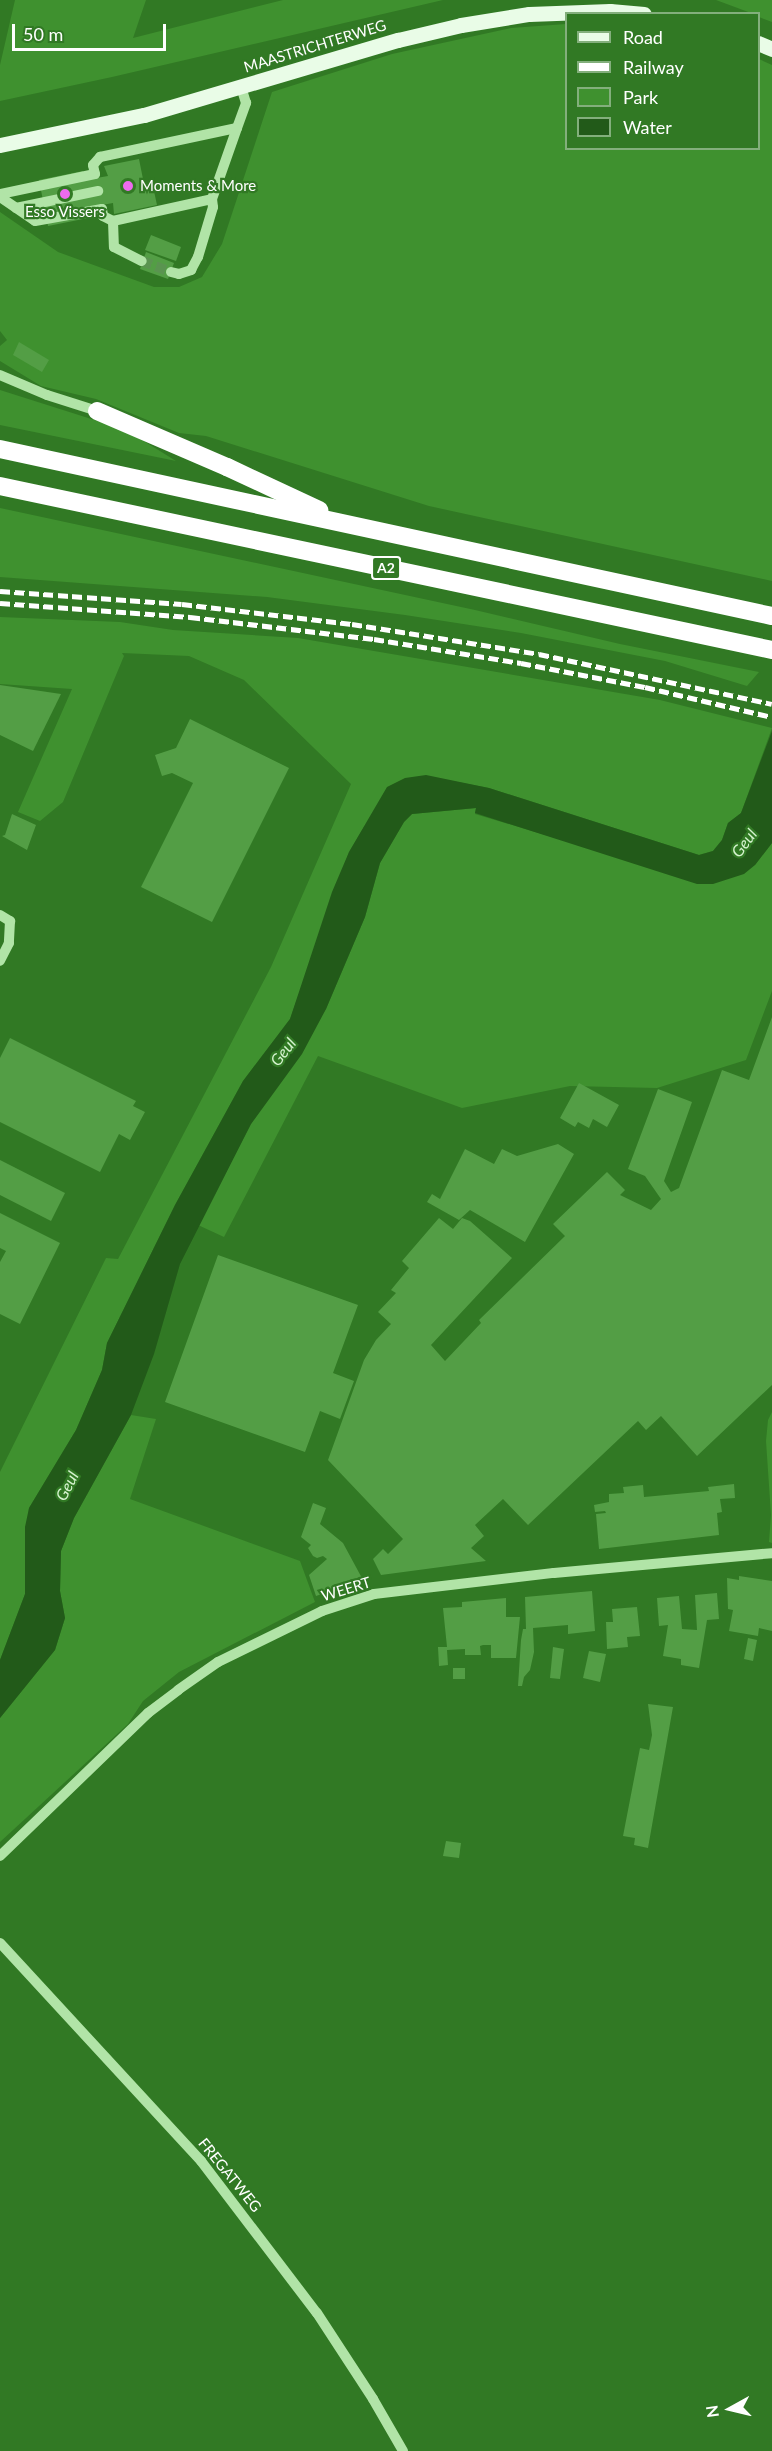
<!DOCTYPE html>
<style>
body{margin:0}
#map{position:relative;width:772px;height:2451px;overflow:hidden;background:#317924;font-family:Lato,sans-serif}
div>[style]{position:absolute}
.green>*{inset:0;background:#3f912f}
.water>*{inset:0;background:#225a19}
.building>*{inset:0;background:#539e45}
.minor-tunnel>*{height:10px;margin-top:-5px;transform-origin:0;background:repeating-linear-gradient(90deg,#5a9450 0 10px,transparent 0 15px)}
.minor>*{height:10px;margin:-5px;padding:0 5px;transform-origin:5px;border-radius:5px;background:#b1e4a7}
.major>*{height:15px;margin:-7.5px;padding:0 7.5px;transform-origin:7.5px;border-radius:7.5px;background:#e9fce7}
.highway>*{height:18px;margin:-9px;padding:0 9px;transform-origin:9px;border-radius:9px;background:#fff}
.rail>*{height:4.5px;margin-top:-2.25px;transform-origin:0;background:repeating-linear-gradient(90deg,#fff 0 10px,transparent 0 14.5px)}
.dots>*{width:16px;height:16px;translate:-50% -50%;box-sizing:border-box;border:3px solid #317924;border-radius:50%}
span{translate:-50% -50%;white-space:nowrap;text-align:center;line-height:1.15;-webkit-text-stroke:4.5px #317924;paint-order:stroke}
.shield-label span{padding:2px 4px;background:#317924;border:2px solid;border-radius:4px;-webkit-text-stroke-width:0}
.shield-label{font-size:14px;color:#fff;font-weight:700}
.street-label{font-size:15px;color:#fff}
.poi-label{font-size:15px;color:#fff}
.left{translate:0 -50%;text-align:left}
.water-label{font-size:16px;color:#d7f4d1;font-style:italic}
.legend{position:absolute;left:565px;top:12px;width:195px;height:138px;box-sizing:border-box;background:#317924;border:2px solid #83af7c;margin:0;padding:8px 10px;list-style:none;font-size:18px;color:#fff}
.legend li{display:flex;align-items:center;gap:12px;height:30px}
.legend b{width:30px;border:2px solid #83af7c}
.north{position:absolute;left:700px;top:2379px;width:60px;height:60px;-webkit-text-stroke:4px #317924;paint-order:stroke;rotate:262deg;font-size:16px;font-weight:700;line-height:24px;text-align:center;color:#fff}
.north::after{content:'';display:block;margin:auto;width:21px;height:27px;background:#fff;clip-path:polygon(50% 0,100% 100%,50% 72%,0 100%)}
.scale{position:absolute;left:12px;top:24px;width:154px;height:27px;box-sizing:border-box;border:3px solid #fff;border-top:0;padding-left:8px;font-size:18px;line-height:21px;white-space:nowrap;color:#fff;-webkit-text-stroke:4px #317924;paint-order:stroke}
</style>
<div id="map">
<div class="green">
<i style="clip-path:polygon(15px 0,146px 0,133px 38px,283px 0,443px 0,112px 77px,0 101px,0 65px)"></i>
<i style="clip-path:polygon(716px 0,772px 0,772px 22px,759px 17px,758px 14px,751px 13px)"></i>
<i style="clip-path:polygon(566px 24px,566px 148px,758px 148px,759px 59px,772px 65px,772px 581px,429px 506px,206px 436px,179px 433px,96px 399px,41px 386px,0 361px,0 346px,7px 340px,0 331px,0 212px,58px 252px,154px 287px,179px 287px,202px 277px,222px 244px,272px 92px,392px 54px,511px 28px)"></i>
<i style="clip-path:polygon(0 390px,126px 430px,176px 461px,0 425px)"></i>
<i style="clip-path:polygon(0 508px,475px 610px,620px 644px,759px 672px,747px 686px,665px 661px,521px 633px,405px 615px,267px 597px,0 577px)"></i>
<i style="clip-path:polygon(0 617px,120px 622px,173px 630px,298px 638px,660px 700px,772px 728px,741px 813px,728px 823px,722px 840px,713px 851px,699px 855px,489px 788px,426px 776px,364px 827px,349px 852px,290px 1019px,243px 1081px,175px 1205px,107px 1343px,102px 1370px,76px 1430px,29px 1508px,25px 1594px,0 1660px,0 1472px,106px 1258px,118px 1259px,271px 967px,351px 784px,244px 680px,189px 656px,122px 653px,124px 656px,63px 802px,40px 821px,18px 812px,72px 689px,0 684px)"></i>
<i style="clip-path:polygon(476px 808px,475px 814px,602px 852px,755px 865px,772px 843px,772px 991px,746px 1060px,657px 1088px,570px 1086px,462px 1108px,318px 1056px,224px 1237px,198px 1225px,251px 1124px,326px 1009px,365px 917px,380px 863px,404px 822px,412px 814px)"></i>
<i style="clip-path:polygon(772px 1412px,772px 1543px,769px 1542px,771px 1515px,766px 1441px,768px 1420px)"></i>
<i style="clip-path:polygon(131px 1415px,156px 1419px,130px 1499px,300px 1561px,315px 1602px,179px 1672px,143px 1701px,128px 1724px,0 1842px,0 1718px,55px 1650px,65px 1618px,60px 1591px,61px 1551px,74px 1518px)"></i>
</div>
<div class="water">
<i style="clip-path:polygon(772px 731px,772px 843px,755px 865px,744px 874px,713px 884px,697px 884px,475px 813px,476px 808px,412px 814px,404px 822px,380px 863px,365px 917px,326px 1009px,302px 1054px,251px 1124px,180px 1264px,154px 1354px,131px 1415px,74px 1518px,61px 1551px,60px 1591px,65px 1618px,55px 1650px,0 1718px,0 1660px,25px 1594px,25px 1527px,29px 1508px,76px 1430px,102px 1370px,107px 1343px,175px 1205px,243px 1081px,290px 1019px,332px 892px,349px 852px,387px 787px,405px 778px,426px 775px,489px 788px,699px 855px,713px 851px,722px 840px,728px 823px,741px 813px)"></i>
</div>
<div class="building">
<i style="clip-path:polygon(139px 159px,144px 184px,152px 182px,157px 205px,114px 214px,113px 203px,91px 207px,93px 217px,48px 226px,39px 180px,83px 171px,85px 180px,108px 176px,104px 166px)"></i>
<i style="clip-path:polygon(151px 235px,181px 247px,176px 261px,145px 250px)"></i>
<i style="clip-path:polygon(146px 252px,174px 263px,168px 279px,140px 269px)"></i>
<i style="clip-path:polygon(19px 342px,49px 360px,42px 372px,13px 355px)"></i>
<i style="clip-path:polygon(0 685px,61px 694px,33px 751px,0 735px)"></i>
<i style="clip-path:polygon(190px 719px,289px 768px,212px 922px,141px 887px,193px 783px,172px 773px,162px 776px,155px 755px,176px 748px)"></i>
<i style="clip-path:polygon(12px 814px,36px 825px,27px 850px,2px 836px,5px 835px)"></i>
<i style="clip-path:polygon(772px 1017px,772px 1385px,697px 1456px,661px 1416px,646px 1430px,638px 1421px,528px 1525px,503px 1499px,475px 1525px,484px 1536px,471px 1548px,486px 1561px,381px 1575px,373px 1559px,383px 1549px,388px 1554px,403px 1539px,328px 1460px,364px 1360px,376px 1340px,391px 1324px,378px 1312px,396px 1293px,391px 1290px,409px 1268px,402px 1261px,439px 1218px,453px 1229px,462px 1218px,470px 1221px,512px 1258px,431px 1345px,445px 1361px,481px 1323px,479px 1320px,565px 1236px,553px 1224px,607px 1172px,625px 1190px,620px 1195px,651px 1210px,661px 1199px,645px 1176px,628px 1169px,658px 1089px,692px 1102px,664px 1181px,671px 1192px,679px 1188px,722px 1070px,749px 1080px)"></i>
<i style="clip-path:polygon(10px 1038px,136px 1101px,133px 1106px,145px 1112px,130px 1140px,119px 1134px,100px 1172px,0 1122px,0 1058px)"></i>
<i style="clip-path:polygon(579px 1083px,619px 1105px,607px 1127px,593px 1119px,589px 1128px,578px 1122px,575px 1127px,560px 1118px)"></i>
<i style="clip-path:polygon(558px 1144px,574px 1154px,525px 1242px,470px 1210px,459px 1220px,427px 1202px,432px 1194px,440px 1199px,465px 1149px,494px 1164px,502px 1149px,517px 1156px)"></i>
<i style="clip-path:polygon(0 1160px,65px 1193px,51px 1221px,0 1195px)"></i>
<i style="clip-path:polygon(0 1213px,60px 1243px,20px 1324px,0 1314px,0 1262px,6px 1251px,0 1248px)"></i>
<i style="clip-path:polygon(218px 1255px,358px 1305px,333px 1373px,354px 1381px,340px 1419px,320px 1411px,305px 1452px,165px 1402px)"></i>
<i style="clip-path:polygon(734px 1484px,735px 1498px,720px 1499px,722px 1512px,717px 1513px,719px 1535px,599px 1549px,596px 1514px,606px 1513px,605px 1511px,595px 1512px,594px 1505px,609px 1502px,609px 1494px,624px 1493px,623px 1487px,643px 1485px,644px 1497px,709px 1491px,708px 1487px)"></i>
<i style="clip-path:polygon(313px 1503px,326px 1508px,320px 1524px,343px 1543px,363px 1580px,316px 1596px,309px 1575px,327px 1559px,323px 1556px,317px 1558px,313px 1556px,308px 1548px,311px 1545px,301px 1537px)"></i>
<i style="clip-path:polygon(739px 1576px,772px 1581px,772px 1631px,759px 1628px,758px 1636px,729px 1631px,733px 1610px,728px 1609px,727px 1578px,739px 1580px)"></i>
<i style="clip-path:polygon(592px 1591px,595px 1631px,568px 1634px,568px 1625px,533px 1628px,534px 1652px,530px 1670px,524px 1677px,522px 1686px,518px 1686px,521px 1640px,523px 1629px,526px 1629px,525px 1597px)"></i>
<i style="clip-path:polygon(717px 1593px,719px 1619px,707px 1620px,699px 1668px,681px 1665px,681px 1659px,663px 1656px,668px 1625px,659px 1626px,657px 1598px,679px 1596px,682px 1629px,697px 1630px,695px 1595px)"></i>
<i style="clip-path:polygon(506px 1598px,506px 1617px,520px 1617px,516px 1658px,491px 1658px,491px 1645px,483px 1645px,480px 1646px,481px 1655px,465px 1655px,465px 1649px,447px 1650px,448px 1665px,439px 1666px,438px 1647px,447px 1647px,443px 1608px,462px 1607px,462px 1602px)"></i>
<i style="clip-path:polygon(637px 1607px,640px 1636px,627px 1637px,628px 1647px,607px 1649px,606px 1622px,613px 1622px,612px 1609px)"></i>
<i style="clip-path:polygon(748px 1638px,757px 1640px,753px 1661px,744px 1659px)"></i>
<i style="clip-path:polygon(553px 1647px,564px 1649px,560px 1679px,550px 1678px)"></i>
<i style="clip-path:polygon(589px 1651px,606px 1654px,600px 1682px,583px 1678px)"></i>
<i style="clip-path:polygon(453px 1668px,465px 1668px,465px 1679px,453px 1679px)"></i>
<i style="clip-path:polygon(648px 1704px,673px 1707px,648px 1848px,634px 1845px,635px 1838px,623px 1836px,640px 1748px,649px 1750px,652px 1735px)"></i>
<i style="clip-path:polygon(446px 1841px,461px 1843px,459px 1858px,443px 1856px)"></i>
</div>
<div class="minor-tunnel">
<i style="left:142px;top:261px;width:31px;rotate:21deg"></i>
</div>
<div class="minor">
<i style="left:0;top:194px;width:97px;rotate:-11.9deg"></i>
<i style="left:95px;top:174px;width:9px;rotate:-103deg"></i>
<i style="left:93px;top:165px;width:11px;rotate:-49deg"></i>
<i style="left:100px;top:157px;width:140px;rotate:-12deg"></i>
<i style="left:237px;top:128px;width:27px;rotate:-70deg"></i>
<i style="left:246px;top:103px;width:17px;rotate:-107deg"></i>
<i style="left:0;top:197px;width:42px;rotate:34.4deg"></i>
<i style="left:35px;top:221px;width:68px;rotate:-10.2deg"></i>
<i style="left:102px;top:209px;width:7px;rotate:82deg"></i>
<i style="left:103px;top:216px;width:11px;rotate:27deg"></i>
<i style="left:113px;top:221px;width:101px;rotate:-12.5deg"></i>
<i style="left:212px;top:199px;width:75px;rotate:-70.6deg"></i>
<i style="left:16px;top:208px;width:84px;rotate:-11.7deg"></i>
<i style="left:113px;top:221px;width:26px;rotate:88deg"></i>
<i style="left:114px;top:247px;width:31px;rotate:27deg"></i>
<i style="left:171px;top:272px;width:8px;rotate:14deg"></i>
<i style="left:179px;top:274px;width:13px;rotate:-18deg"></i>
<i style="left:191px;top:270px;width:15px;rotate:-62deg"></i>
<i style="left:198px;top:257px;width:52px;rotate:-73.3deg"></i>
<i style="left:213px;top:207px;width:8px;rotate:-97deg"></i>
<i style="left:0;top:375px;width:51px;rotate:23.1deg"></i>
<i style="left:47px;top:395px;width:52px;rotate:17.7deg"></i>
<i style="left:0;top:915px;width:12px;rotate:31deg"></i>
<i style="left:10px;top:921px;width:22px;rotate:93deg"></i>
<i style="left:9px;top:943px;width:20px;rotate:117deg"></i>
<i style="left:0;top:1856px;width:206px;rotate:-44deg"></i>
<i style="left:148px;top:1713px;width:38px;rotate:-37deg"></i>
<i style="left:178px;top:1690px;width:49px;rotate:-35deg"></i>
<i style="left:218px;top:1662px;width:116px;rotate:-26.1deg"></i>
<i style="left:322px;top:1611px;width:55px;rotate:-18.1deg"></i>
<i style="left:374px;top:1594px;width:181px;rotate:-6.7deg"></i>
<i style="left:554px;top:1573px;width:219px;rotate:-5.2deg"></i>
<i style="left:0;top:1943px;width:297px;rotate:47.3deg"></i>
<i style="left:201px;top:2161px;width:191px;rotate:52.7deg"></i>
<i style="left:317px;top:2313px;width:103px;rotate:56.9deg"></i>
<i style="left:373px;top:2399px;width:60px;rotate:60deg"></i>
</div>
<div class="major">
<i style="left:758px;top:43px;width:15px;rotate:23deg"></i>
<i style="left:0;top:145px;width:147px;rotate:-11.8deg"></i>
<i style="left:144px;top:115px;width:265px;rotate:-16.5deg"></i>
<i style="left:398px;top:40px;width:65px;rotate:-13.4deg"></i>
<i style="left:461px;top:25px;width:69px;rotate:-9.2deg"></i>
<i style="left:529px;top:14px;width:81px;rotate:-2.1deg"></i>
<i style="left:610px;top:11px;width:34px;rotate:5deg"></i>
</div>
<div class="highway">
<i style="left:97px;top:411px;width:142px;rotate:23.3deg"></i>
<i style="left:227px;top:467px;width:102px;rotate:25.1deg"></i>
<i style="left:0;top:449px;width:790px;rotate:12.21deg"></i>
<i style="left:0;top:486px;width:789px;rotate:11.99deg"></i>
</div>
<div class="rail">
<i style="left:0;top:591px;width:182px;rotate:4.1deg"></i>
<i style="left:182px;top:604px;width:171px;rotate:6.7deg"></i>
<i style="left:352px;top:624px;width:189px;rotate:9.1deg"></i>
<i style="left:539px;top:654px;width:238px;rotate:12.1deg"></i>
<i style="left:0;top:603px;width:191px;rotate:4.2deg"></i>
<i style="left:190px;top:617px;width:185px;rotate:6.8deg"></i>
<i style="left:374px;top:639px;width:149px;rotate:9.3deg"></i>
<i style="left:521px;top:663px;width:126px;rotate:11deg"></i>
<i style="left:645px;top:687px;width:130px;rotate:13.3deg"></i>
</div>
<div class="dots">
<i style="left:128px;top:186px;background:#ed6bee"></i>
<i style="left:65px;top:194px;background:#ed6bee"></i>
</div>
<div class="shield-label">
<span style="left:386px;top:568px">A2</span>
</div>
<div class="street-label">
<span style="left:315px;top:46px;rotate:-17deg">MAASTRICHTERWEG</span>
<span style="left:346px;top:1589px;rotate:-17deg">WEERT</span>
<span style="left:230px;top:2175px;rotate:51deg">FREGATWEG</span>
</div>
<div class="poi-label">
<span class="left" style="left:140px;top:186px">Moments &amp; More</span>
<span style="left:65px;top:212px">Esso Vissers</span>
</div>
<div class="water-label">
<span style="left:744px;top:843px;rotate:-53deg">Geul</span>
<span style="left:283px;top:1052px;rotate:-52deg">Geul</span>
<span style="left:67px;top:1486px;rotate:-62deg">Geul</span>
</div>
<ul class="legend">
<li><b style="height:8px;background:#e9fce7"></b>Road</li>
<li><b style="height:8px;background:#fff"></b>Railway</li>
<li><b style="height:16px;background:#3f912f"></b>Park</li>
<li><b style="height:16px;background:#225a19"></b>Water</li>
</ul>
<div class="north">N</div>
<div class="scale">50 m</div>
</div>
